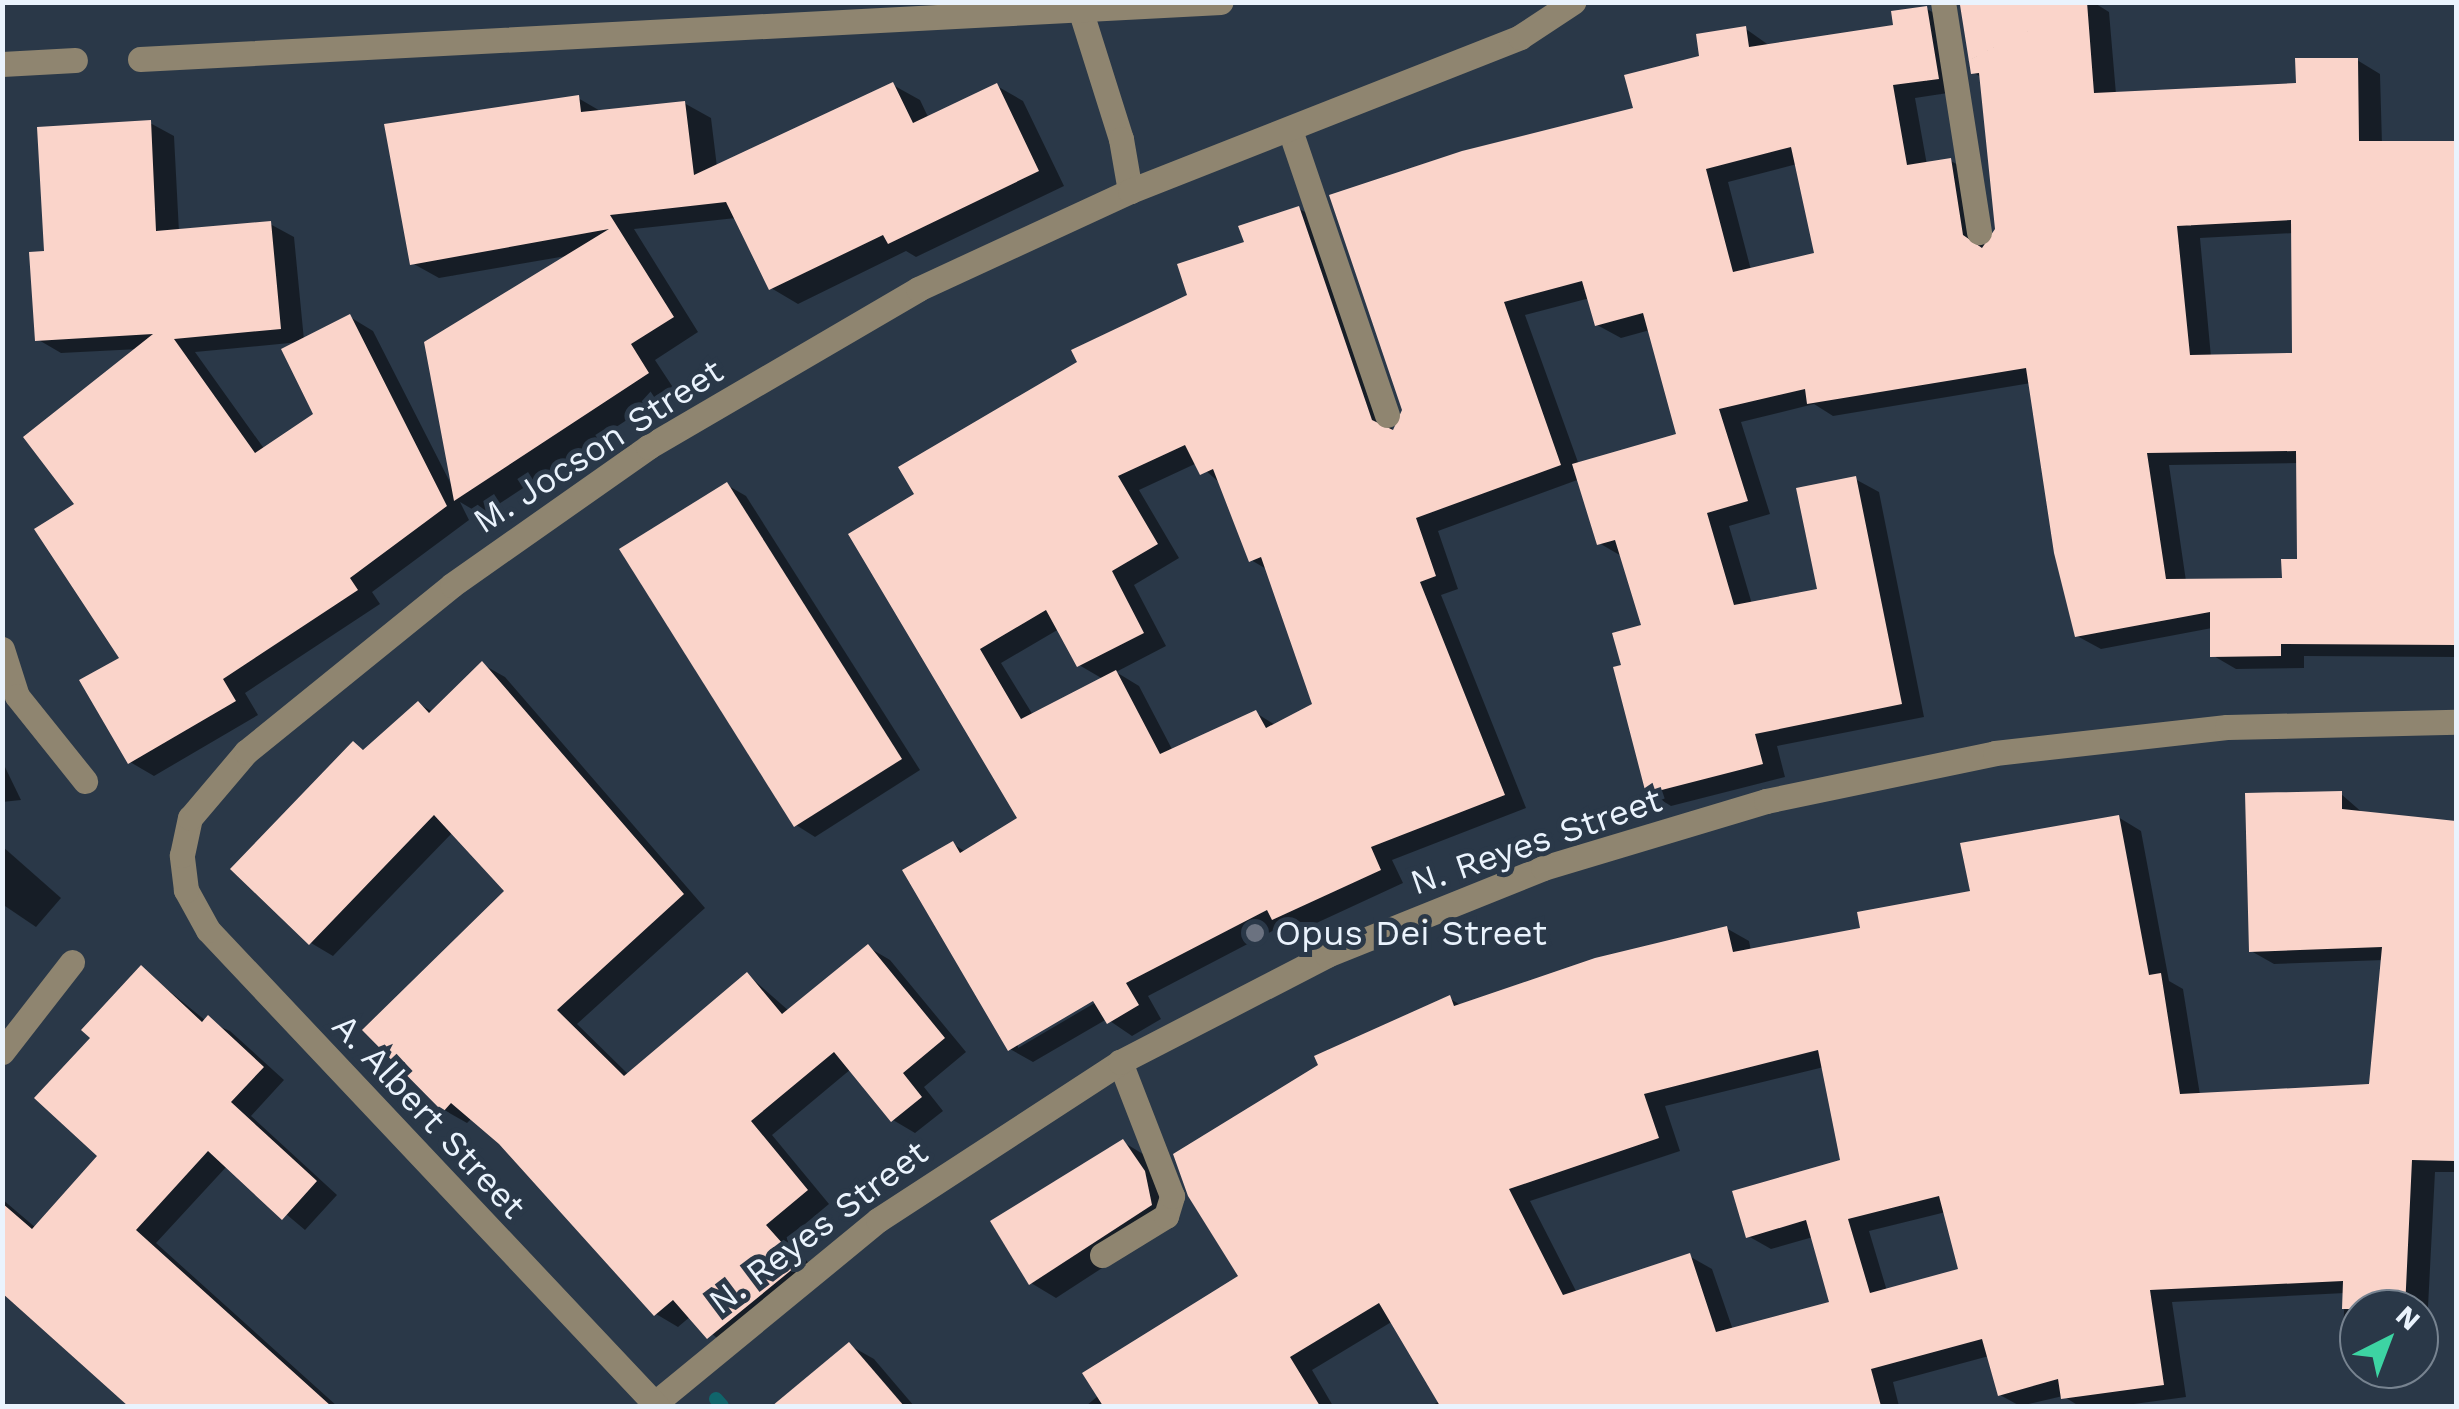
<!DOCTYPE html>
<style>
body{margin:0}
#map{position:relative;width:2459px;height:1409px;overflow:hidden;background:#2a3848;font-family:"Work Sans",sans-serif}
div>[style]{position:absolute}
.shadow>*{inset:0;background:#0007}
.stream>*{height:14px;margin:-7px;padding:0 7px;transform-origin:7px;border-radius:7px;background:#10656b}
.building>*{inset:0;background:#fad4ca}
.minor>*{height:25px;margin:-12.5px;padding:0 12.5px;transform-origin:12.5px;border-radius:12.5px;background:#8f8570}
.dots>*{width:28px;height:28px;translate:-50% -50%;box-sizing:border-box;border:5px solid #2a3848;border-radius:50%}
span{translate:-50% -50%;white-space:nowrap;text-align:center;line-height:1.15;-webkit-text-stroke:10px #2a3848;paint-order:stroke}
.street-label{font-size:35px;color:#eaf3fd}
.poi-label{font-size:35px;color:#eaf3fd}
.left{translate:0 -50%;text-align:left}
.frame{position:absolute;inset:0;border:5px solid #eaf3fd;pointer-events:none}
.north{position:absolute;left:2339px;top:1289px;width:100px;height:100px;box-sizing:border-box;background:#2a3848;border:2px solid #778390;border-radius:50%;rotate:42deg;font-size:28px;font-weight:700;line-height:40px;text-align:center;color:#eaf3fd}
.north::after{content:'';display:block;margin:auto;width:35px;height:45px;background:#3dd4a3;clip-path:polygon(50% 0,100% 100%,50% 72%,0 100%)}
</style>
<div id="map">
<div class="shadow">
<i style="clip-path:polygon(688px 2px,752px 2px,693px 5px)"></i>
<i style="clip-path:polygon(evenodd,2093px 2px,2109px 12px,2116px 94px,2298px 85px,2357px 60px,2380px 74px,2382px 144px,2456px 144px,2456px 657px,2304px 656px,2304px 668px,2236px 669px,2212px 655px,2212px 628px,2101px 649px,2077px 636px,2031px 383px,1833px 416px,1814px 404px,1741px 422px,1770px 514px,1729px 526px,1752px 604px,1820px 591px,1855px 479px,1879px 492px,1924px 717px,1777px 746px,1785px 777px,1671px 806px,1648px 792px,1624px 666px,1644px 627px,1623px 557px,1599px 543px,1580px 479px,1438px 531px,1458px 589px,1441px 595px,1526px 808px,1392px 860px,1403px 883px,1297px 932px,1284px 925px,1148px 996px,1161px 1019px,1132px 1036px,1107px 1019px,1033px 1062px,1010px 1049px,953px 844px,966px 852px,1021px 819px,918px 495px,1190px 297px,1247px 243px,1298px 208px,1322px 222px,1393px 432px,1636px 110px,1746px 29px,1770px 46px,1896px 27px,1927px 9px,1950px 22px,1961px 91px,1915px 98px,1927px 165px,1951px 161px,1974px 174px,1985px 246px,1998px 230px,1982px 78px,1973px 72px,1963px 8px,2093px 2px,1797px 164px,1817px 255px,1751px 270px,1728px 182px,1797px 164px,2093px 2px,2294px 233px,2294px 355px,2211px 357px,2200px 238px,2294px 233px,2093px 2px,1590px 298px,1597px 325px,1621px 338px,1650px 330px,1679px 435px,1579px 465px,1525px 315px,1590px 298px,2093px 2px,1197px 463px,1221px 484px,1251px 560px,1268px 570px,1316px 705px,1277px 726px,1256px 713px,1173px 751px,1139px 686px,1116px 672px,1166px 646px,1134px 585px,1179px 558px,1139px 490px,1197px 463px,2093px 2px,2299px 463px,2299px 562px,2284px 580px,2186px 581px,2169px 465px,2299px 463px,2093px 2px,1059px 629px,1079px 665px,1103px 679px,1033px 715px,1001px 663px,1059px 629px,2093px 2px,1103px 993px,1105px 997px,1018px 1048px,1018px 1042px,1103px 993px)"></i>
<i style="clip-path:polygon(evenodd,893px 85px,920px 100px,929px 119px,997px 86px,1023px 101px,1064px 186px,916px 257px,906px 251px,798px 304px,771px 288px,736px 218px,634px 229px,698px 332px,655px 360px,674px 389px,482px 515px,460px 502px,469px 520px,372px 592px,380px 604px,245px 693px,258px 715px,154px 776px,130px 762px,122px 658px,78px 504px,139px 349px,61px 353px,37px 339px,47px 253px,150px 123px,174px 136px,179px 232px,270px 224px,294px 237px,304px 340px,350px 317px,373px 331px,452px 486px,572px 255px,439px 278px,412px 263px,578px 98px,602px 112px,684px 103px,711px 118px,717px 167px,893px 85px,300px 342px,317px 415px,265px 450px,195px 352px,300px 342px)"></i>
<i style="clip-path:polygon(727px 485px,746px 496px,920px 770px,815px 837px,796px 825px)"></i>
<i style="clip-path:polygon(482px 664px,505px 677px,705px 908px,577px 1024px,629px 1075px,748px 975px,789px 1011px,868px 947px,890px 960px,966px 1052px,924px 1087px,943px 1111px,915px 1133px,893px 1120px,851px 1069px,772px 1135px,829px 1204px,787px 1239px,821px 1277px,731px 1350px,691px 1316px,678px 1327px,656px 1314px,501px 1142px,472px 1118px,467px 1123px,444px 1110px,507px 891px,453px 832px,333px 956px,311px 943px,353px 744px,365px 751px,419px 704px,433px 712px)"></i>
<i style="clip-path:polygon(2px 764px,4px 765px,21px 800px,2px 802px)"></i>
<i style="clip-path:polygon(evenodd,2341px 794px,2364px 814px,2456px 823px,2456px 1172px,2435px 1172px,2425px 1365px,2419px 1365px,2419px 1309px,2359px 1309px,2359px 1358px,2342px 1349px,2345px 1293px,2172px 1302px,2186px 1397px,2119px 1406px,2079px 1406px,2063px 1396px,2020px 1406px,2000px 1395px,1989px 1356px,1893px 1382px,1899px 1406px,1431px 1406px,1440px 1401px,1393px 1321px,1312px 1370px,1333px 1406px,1086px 1406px,1241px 1276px,1449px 998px,1462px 1006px,1726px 928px,1749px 941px,1751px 951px,1863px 930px,1973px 893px,2118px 817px,2141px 831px,2169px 981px,2183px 989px,2200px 1095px,2372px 1086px,2384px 960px,2274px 964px,2251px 951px,2341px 794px,1824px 1067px,1843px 1162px,1748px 1236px,1771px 1249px,1813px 1237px,1832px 1304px,1733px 1330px,1712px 1269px,1689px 1256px,1577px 1293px,1530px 1201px,1680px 1151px,1665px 1106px,1824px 1067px,2341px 794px,1946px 1212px,1961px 1270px,1887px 1291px,1869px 1231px,1946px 1212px)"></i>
<i style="clip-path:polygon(2px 846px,61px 898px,36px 927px,2px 904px)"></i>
<i style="clip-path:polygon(141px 968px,206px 1021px,230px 1031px,284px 1080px,251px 1116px,337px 1195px,305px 1230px,228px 1165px,156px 1243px,337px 1406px,132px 1406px,2px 1290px,2px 1199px,36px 1228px,100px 1156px,93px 1038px)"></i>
<i style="clip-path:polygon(1123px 1142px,1148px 1157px,1176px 1220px,1056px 1298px,1031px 1283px)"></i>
<i style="clip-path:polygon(849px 1345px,874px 1359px,914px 1406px,776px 1406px)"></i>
</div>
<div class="stream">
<i style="left:716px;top:1399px;width:9px;rotate:49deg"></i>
</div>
<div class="building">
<i style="clip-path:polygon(evenodd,2087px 2px,2094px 93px,2296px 83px,2295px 58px,2358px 58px,2359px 141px,2456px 141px,2456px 645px,2281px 644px,2281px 656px,2210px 657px,2210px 612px,2075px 637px,2054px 553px,2026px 368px,1807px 404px,1805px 389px,1719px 409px,1748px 501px,1707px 513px,1734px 605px,1817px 589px,1796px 488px,1856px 476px,1902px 704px,1755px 734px,1763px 764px,1646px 794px,1613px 667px,1621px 665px,1612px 633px,1641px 625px,1615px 540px,1597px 545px,1572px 464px,1676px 434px,1643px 313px,1595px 326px,1582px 281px,1504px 302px,1561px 465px,1416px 518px,1436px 576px,1420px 582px,1505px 795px,1371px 847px,1381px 870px,1272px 920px,1267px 910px,1126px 983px,1139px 1005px,1107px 1024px,1093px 1001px,1008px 1051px,902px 870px,953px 841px,960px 853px,1017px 818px,848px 534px,914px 494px,898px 467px,1077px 362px,1071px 350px,1187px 295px,1177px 264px,1244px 242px,1238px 226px,1299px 206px,1372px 420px,1393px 430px,1402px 410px,1329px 195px,1462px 151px,1633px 108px,1624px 75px,1699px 56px,1696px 34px,1746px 26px,1749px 47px,1893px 25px,1891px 11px,1927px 6px,1939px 79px,1893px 85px,1907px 165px,1951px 158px,1963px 235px,1982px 248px,1995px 229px,1979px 73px,1971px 74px,1960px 5px,2087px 2px,1791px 147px,1814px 253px,1733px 272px,1706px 169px,1791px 147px,2087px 2px,2291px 220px,2292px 353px,2190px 355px,2177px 226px,2291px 220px,2087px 2px,1185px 445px,1200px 475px,1213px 469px,1249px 562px,1261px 557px,1312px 704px,1266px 728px,1256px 710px,1160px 754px,1116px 670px,1021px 719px,980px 649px,1046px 610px,1077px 667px,1144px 633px,1112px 571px,1158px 544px,1118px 476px,1185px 445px,2087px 2px,2296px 451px,2297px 559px,2281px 559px,2282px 578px,2166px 579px,2147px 453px,2296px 451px)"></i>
<i style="clip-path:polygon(893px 82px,913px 123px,997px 83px,1039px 171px,888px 244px,883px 235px,769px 290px,726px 202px,610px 215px,674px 317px,631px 344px,649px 373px,454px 501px,424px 342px,609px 229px,410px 265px,384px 124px,579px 95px,581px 112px,685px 101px,694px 175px)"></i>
<i style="clip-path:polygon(151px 120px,156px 231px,271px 221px,281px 329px,174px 339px,255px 453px,313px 414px,281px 349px,350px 314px,447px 506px,350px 578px,358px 590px,223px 679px,236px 701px,128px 764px,79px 680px,119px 658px,34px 529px,74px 504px,23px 437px,153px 334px,35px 341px,29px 252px,44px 251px,37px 127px)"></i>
<i style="clip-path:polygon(727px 482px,902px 759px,794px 827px,619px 549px)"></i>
<i style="clip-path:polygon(482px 661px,684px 894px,557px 1010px,624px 1076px,747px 972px,782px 1014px,868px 944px,945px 1038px,903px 1073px,922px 1097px,891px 1122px,834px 1052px,751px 1121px,808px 1190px,766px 1225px,800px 1263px,707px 1339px,673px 1300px,654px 1316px,499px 1144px,451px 1103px,443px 1112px,362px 1030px,504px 891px,434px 815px,309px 945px,230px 869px,353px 741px,363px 750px,418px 701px,429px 713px)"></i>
<i style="clip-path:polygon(evenodd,2342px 791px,2342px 809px,2456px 821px,2456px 1161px,2412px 1160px,2405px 1309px,2342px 1309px,2343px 1281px,2150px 1290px,2164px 1385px,2061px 1399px,2058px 1379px,1998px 1396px,1982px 1339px,1871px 1369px,1881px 1406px,1440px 1406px,1379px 1303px,1290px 1357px,1320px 1406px,1103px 1406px,1082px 1373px,1238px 1276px,1188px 1196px,1173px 1154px,1318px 1065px,1314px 1056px,1450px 995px,1454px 1006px,1595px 958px,1727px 926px,1733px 952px,1860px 928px,1857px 912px,1970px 891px,1960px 843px,2119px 815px,2149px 975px,2161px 973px,2180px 1094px,2369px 1084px,2382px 947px,2249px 952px,2245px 793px,2342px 791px,1818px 1050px,1840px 1160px,1732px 1191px,1746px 1238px,1806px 1220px,1829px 1302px,1716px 1332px,1690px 1253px,1563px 1295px,1509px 1189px,1659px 1138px,1644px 1094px,1818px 1050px,2342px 791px,1939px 1196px,1958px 1269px,1870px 1293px,1848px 1219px,1939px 1196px)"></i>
<i style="clip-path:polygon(141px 965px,202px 1022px,208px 1015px,264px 1067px,231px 1102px,317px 1181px,282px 1220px,208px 1151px,136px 1230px,331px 1406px,128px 1406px,2px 1293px,2px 1203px,32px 1229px,97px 1156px,34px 1098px,90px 1038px,81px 1030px)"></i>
<i style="clip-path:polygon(1123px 1139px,1145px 1171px,1152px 1205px,1029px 1285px,990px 1221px)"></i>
<i style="clip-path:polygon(849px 1342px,904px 1406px,772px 1406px)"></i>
</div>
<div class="minor">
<i style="left:1943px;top:2px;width:233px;rotate:81.1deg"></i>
<i style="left:1080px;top:9px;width:136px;rotate:72.5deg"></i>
<i style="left:1121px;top:139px;width:53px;rotate:80.2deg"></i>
<i style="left:140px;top:59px;width:1082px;rotate:-3.02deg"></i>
<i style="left:2px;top:64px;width:73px;rotate:-3.1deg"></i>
<i style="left:1290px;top:130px;width:301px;rotate:71.2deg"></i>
<i style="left:2px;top:649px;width:49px;rotate:72.3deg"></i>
<i style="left:17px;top:696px;width:109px;rotate:51.3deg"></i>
<i style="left:2px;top:1052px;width:114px;rotate:-52.1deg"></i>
<i style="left:1102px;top:1255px;width:75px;rotate:-31.4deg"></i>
<i style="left:1166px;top:1216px;width:21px;rotate:-73deg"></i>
<i style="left:1172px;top:1196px;width:144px;rotate:-111.2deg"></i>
<i style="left:654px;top:1404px;width:290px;rotate:-39.4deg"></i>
<i style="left:878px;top:1220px;width:289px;rotate:-33.1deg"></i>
<i style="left:1120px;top:1062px;width:233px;rotate:-27.3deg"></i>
<i style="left:1327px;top:955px;width:233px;rotate:-21.9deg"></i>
<i style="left:1543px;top:868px;width:233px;rotate:-16.7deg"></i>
<i style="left:1766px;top:801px;width:234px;rotate:-11.8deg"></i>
<i style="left:1995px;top:753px;width:233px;rotate:-6.4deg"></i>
<i style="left:2227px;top:727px;width:229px;rotate:-1.3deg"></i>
<i style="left:657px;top:1406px;width:654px;rotate:-133.33deg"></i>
<i style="left:208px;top:930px;width:46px;rotate:-118.8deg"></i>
<i style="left:186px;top:890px;width:35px;rotate:-97deg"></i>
<i style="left:182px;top:855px;width:38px;rotate:-78deg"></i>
<i style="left:190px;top:818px;width:87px;rotate:-49.7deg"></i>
<i style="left:246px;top:752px;width:265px;rotate:-39deg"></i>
<i style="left:452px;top:585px;width:240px;rotate:-35.1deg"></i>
<i style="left:648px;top:447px;width:313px;rotate:-30.3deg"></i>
<i style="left:918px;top:289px;width:234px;rotate:-24.8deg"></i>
<i style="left:1130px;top:191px;width:419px;rotate:-21.5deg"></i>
<i style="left:1520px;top:37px;width:64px;rotate:-33.4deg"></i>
</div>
<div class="dots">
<i style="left:1255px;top:933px;background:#6b7280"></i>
</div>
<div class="street-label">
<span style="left:598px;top:446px;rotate:-33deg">M. Jocson Street</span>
<span style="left:1536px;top:841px;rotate:-19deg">N. Reyes Street</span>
<span style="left:429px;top:1116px;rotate:47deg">A. Albert Street</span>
<span style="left:818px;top:1227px;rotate:-37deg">N. Reyes Street</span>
</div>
<div class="poi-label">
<span class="left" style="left:1275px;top:933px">Opus Dei Street</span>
</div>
<div class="frame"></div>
<div class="north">N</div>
</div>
